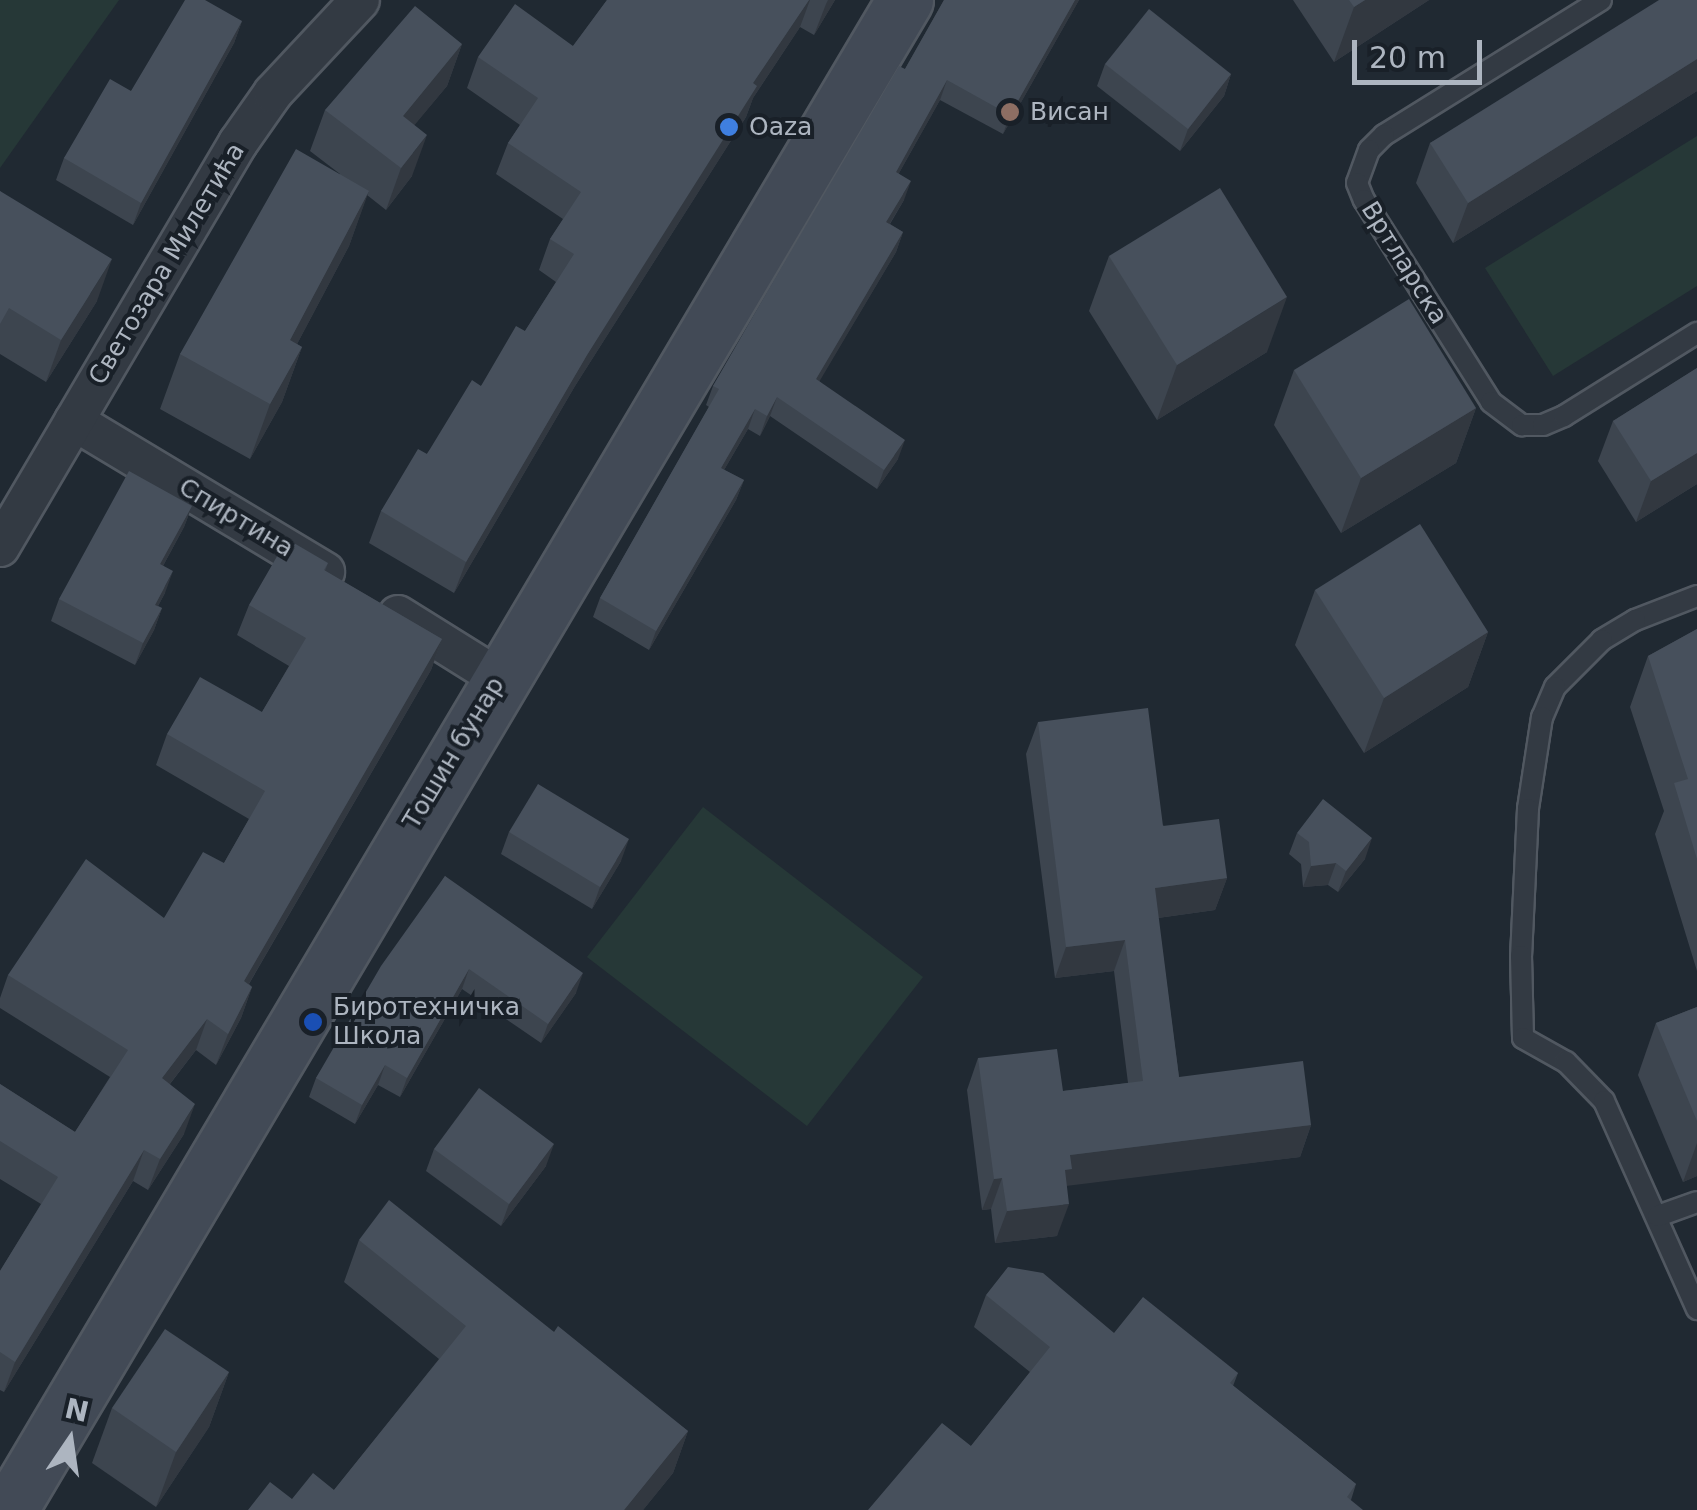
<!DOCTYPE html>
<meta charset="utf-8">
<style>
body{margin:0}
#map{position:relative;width:1697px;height:1510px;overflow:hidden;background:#202932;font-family:"DejaVu Sans",sans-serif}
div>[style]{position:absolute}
.green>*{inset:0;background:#263837}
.roads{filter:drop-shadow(2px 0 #515861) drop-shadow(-2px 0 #515861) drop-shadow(0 2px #515861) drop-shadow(0 -2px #515861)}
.service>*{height:20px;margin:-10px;padding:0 10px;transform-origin:10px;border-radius:10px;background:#333a43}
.minor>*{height:38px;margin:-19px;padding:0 19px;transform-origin:19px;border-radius:19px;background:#333a43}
.secondary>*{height:55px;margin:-27.5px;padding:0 27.5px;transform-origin:27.5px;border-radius:27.5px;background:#424a56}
.wall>*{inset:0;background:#3d454f}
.shaded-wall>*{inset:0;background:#323840}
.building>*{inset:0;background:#47505c}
.dots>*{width:28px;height:28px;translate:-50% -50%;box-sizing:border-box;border:5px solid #192028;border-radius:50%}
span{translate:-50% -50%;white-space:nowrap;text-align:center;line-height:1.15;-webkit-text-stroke:8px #192028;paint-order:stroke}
.poi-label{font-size:25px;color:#adb5c0}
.left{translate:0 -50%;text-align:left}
.street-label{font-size:25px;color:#adb5c0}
.north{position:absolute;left:20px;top:1390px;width:100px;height:100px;-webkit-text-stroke:8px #192028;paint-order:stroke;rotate:13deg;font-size:28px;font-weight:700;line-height:40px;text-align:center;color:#adb5c0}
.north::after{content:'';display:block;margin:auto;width:35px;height:45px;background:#adb5c0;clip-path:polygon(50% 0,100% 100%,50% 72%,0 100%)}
.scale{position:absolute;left:1352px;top:40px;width:130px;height:45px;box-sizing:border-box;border:5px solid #adb5c0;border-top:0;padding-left:12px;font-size:30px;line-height:35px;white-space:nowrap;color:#adb5c0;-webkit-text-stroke:8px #192028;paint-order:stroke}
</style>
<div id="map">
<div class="green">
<i style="clip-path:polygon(0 0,119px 0,0 168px)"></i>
<i style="clip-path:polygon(1697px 136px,1697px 286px,1553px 376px,1485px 268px)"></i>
<i style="clip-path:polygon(703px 807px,923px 977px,807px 1126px,587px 957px)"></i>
</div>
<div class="roads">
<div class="service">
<i style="left:1601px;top:0;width:256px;rotate:148.1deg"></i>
<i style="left:1384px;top:135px;width:21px;rotate:135deg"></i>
<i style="left:1369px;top:150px;width:35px;rotate:110deg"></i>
<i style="left:1357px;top:183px;width:18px;rotate:68deg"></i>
<i style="left:1364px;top:200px;width:239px;rotate:57.8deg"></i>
<i style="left:1491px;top:402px;width:39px;rotate:37deg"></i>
<i style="left:1522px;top:425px;width:21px"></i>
<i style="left:1543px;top:425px;width:23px;rotate:-23deg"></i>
<i style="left:1564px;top:416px;width:157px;rotate:-32deg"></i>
<i style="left:1697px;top:596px;width:66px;rotate:158.8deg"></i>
<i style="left:1635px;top:620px;width:39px;rotate:149deg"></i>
<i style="left:1602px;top:640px;width:66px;rotate:135deg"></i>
<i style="left:1555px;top:687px;width:33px;rotate:113deg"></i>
<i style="left:1542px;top:717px;width:93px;rotate:98.7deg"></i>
<i style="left:1528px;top:809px;width:147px;rotate:92.7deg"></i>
<i style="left:1521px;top:956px;width:82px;rotate:88.6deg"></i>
<i style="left:1523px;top:1038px;width:49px;rotate:29.2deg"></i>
<i style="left:1566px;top:1062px;width:54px;rotate:45.7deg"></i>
<i style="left:1604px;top:1101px;width:228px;rotate:65.9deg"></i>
<i style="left:1658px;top:1216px;width:41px;rotate:-19.7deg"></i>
</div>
<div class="minor">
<i style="left:74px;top:421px;width:293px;rotate:31deg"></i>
<i style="left:0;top:547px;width:469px;rotate:-59.5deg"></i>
<i style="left:238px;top:143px;width:61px;rotate:-55deg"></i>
<i style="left:273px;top:93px;width:127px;rotate:-46.9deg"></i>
<i style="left:398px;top:615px;width:119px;rotate:32deg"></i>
</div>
<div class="secondary">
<i style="left:9px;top:1510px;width:1756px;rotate:-59.32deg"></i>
</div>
</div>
<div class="wall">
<i style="clip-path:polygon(607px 0,835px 0,814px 35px,800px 27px,753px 98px,746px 117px,575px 386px,454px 593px,369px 543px,381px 511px,525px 331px,556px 282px,539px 270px,550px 239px,563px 219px,496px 174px,508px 143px,520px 125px,467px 88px,478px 57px,573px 46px)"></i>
<i style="clip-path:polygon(944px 0,1079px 0,1003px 134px,940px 100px,899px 173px,904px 200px,890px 224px,903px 232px,896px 252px,819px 381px,898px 459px,877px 489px,770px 416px,760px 436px,748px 429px,724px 470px,744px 480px,736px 500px,649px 650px,593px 617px,600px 598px,709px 407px,706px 405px,713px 386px,905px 69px)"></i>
<i style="clip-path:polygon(1293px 0,1429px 0,1334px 62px)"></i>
<i style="clip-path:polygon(1697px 0,1697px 91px,1453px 243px,1416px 183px,1430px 143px)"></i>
<i style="clip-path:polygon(242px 21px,234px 43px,133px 225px,56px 180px,64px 158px,131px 91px)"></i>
<i style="clip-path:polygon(462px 44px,447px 86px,414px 125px,412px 176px,386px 210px,367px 195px,349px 246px,297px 344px,302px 347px,282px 402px,250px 459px,160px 409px,180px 354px,340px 174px,310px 151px,325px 110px)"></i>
<i style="clip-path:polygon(1105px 64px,1231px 74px,1224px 96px,1180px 151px,1097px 86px)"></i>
<i style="clip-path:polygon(0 191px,97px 301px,46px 382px,0 354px)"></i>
<i style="clip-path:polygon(1109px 256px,1267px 352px,1157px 420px,1089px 311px)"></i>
<i style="clip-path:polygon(1697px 368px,1697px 484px,1636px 522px,1598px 461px,1613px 421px)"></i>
<i style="clip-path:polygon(1294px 370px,1476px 408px,1456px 463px,1341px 533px,1274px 425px)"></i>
<i style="clip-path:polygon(192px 506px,184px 527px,163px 566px,165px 593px,158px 606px,162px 608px,154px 630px,135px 665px,51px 621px,59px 599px)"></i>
<i style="clip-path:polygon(328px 563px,325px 571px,442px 639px,431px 670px,249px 984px,252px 987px,241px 1018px,216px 1065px,196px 1050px,170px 1084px,184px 1134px,148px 1190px,133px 1181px,4px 1392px,0 1390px,0 1271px,41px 1204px,0 1179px,0 1084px,75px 1132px,110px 1077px,0 1008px,0 998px,8px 975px,164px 918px,224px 863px,249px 819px,156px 765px,167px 734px,262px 712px,289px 666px,237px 635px,249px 605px)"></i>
<i style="clip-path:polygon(1315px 590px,1488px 632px,1468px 687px,1364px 753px,1295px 645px)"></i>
<i style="clip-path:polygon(1697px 629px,1697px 971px,1655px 834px,1664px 811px,1630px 707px,1648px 656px)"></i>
<i style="clip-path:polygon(1038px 722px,1227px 878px,1215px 910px,1158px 918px,1179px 1077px,1311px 1125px,1300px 1157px,1067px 1185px,1057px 1236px,995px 1243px,991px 1209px,982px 1210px,967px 1090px,978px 1058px,1063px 1091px,1128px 1083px,1114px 971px,1055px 978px,1026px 754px)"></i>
<i style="clip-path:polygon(509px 832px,621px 861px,592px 909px,501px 854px)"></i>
<i style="clip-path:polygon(1297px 833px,1365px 859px,1338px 892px,1328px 885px,1303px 887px,1301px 864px,1289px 854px)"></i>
<i style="clip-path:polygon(445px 876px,576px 993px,541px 1043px,462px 989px,400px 1097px,378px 1085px,355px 1124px,309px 1097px,316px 1078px)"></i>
<i style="clip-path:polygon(1697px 1007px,1697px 1176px,1683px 1182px,1638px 1075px,1656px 1023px)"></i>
<i style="clip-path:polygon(434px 1149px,546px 1166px,501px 1226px,426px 1171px)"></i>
<i style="clip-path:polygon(359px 1240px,554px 1332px,688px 1431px,673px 1473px,643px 1510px,248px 1510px,334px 1490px,439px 1359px,344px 1282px)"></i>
<i style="clip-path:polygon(986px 1295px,1114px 1333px,1238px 1373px,1233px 1386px,1356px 1484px,1351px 1500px,971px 1446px,1030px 1372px,974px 1327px)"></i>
<i style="clip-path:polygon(229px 1372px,209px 1427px,156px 1507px,92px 1463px,112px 1408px)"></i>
</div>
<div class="shaded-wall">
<i style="clip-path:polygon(809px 0,810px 0,800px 27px,753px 98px,746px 117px,575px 386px,454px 593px,466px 562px,587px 355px,753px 83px)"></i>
<i style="clip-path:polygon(828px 0,835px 0,814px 35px,826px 4px)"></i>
<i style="clip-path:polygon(1075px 0,1079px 0,1003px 134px,1010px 115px)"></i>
<i style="clip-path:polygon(1365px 0,1429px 0,1334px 62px,1354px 7px)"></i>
<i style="clip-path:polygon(242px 21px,234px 43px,133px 225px,141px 203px)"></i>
<i style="clip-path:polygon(462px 44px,447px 86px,388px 157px,403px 116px)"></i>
<i style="clip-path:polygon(1697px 59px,1697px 91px,1453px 243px,1468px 203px)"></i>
<i style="clip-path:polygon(1231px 74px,1224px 96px,1180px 151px,1188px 129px)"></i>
<i style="clip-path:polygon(947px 80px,940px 100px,889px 191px,896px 172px)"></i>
<i style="clip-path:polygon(427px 135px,412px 176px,386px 210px,401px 168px)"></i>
<i style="clip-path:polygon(911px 181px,904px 200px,879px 241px,886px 222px)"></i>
<i style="clip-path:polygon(369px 191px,349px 246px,270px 395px,290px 340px)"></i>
<i style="clip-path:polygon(903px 232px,896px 252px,809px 399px,816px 379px)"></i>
<i style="clip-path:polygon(112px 259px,97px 301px,46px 382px,61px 340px)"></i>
<i style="clip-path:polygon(1287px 297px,1267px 352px,1157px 420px,1177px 365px)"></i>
<i style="clip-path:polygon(302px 347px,282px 402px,250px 459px,270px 404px)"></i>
<i style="clip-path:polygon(777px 397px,770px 416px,760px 436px,767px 416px)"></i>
<i style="clip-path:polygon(1476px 408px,1456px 463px,1341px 533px,1361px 478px)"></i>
<i style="clip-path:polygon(755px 409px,748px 429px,714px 487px,721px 468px)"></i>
<i style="clip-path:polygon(905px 440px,898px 459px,877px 489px,884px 470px)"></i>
<i style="clip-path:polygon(1697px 453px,1697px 484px,1636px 522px,1651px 481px)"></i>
<i style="clip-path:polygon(744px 480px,736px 500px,649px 650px,656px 631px)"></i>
<i style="clip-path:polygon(192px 506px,184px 527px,152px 586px,160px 564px)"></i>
<i style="clip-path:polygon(173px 571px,165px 593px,147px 626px,155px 605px)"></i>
<i style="clip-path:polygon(162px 608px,154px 630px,135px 665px,143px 643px)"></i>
<i style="clip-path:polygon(1488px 632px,1468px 687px,1364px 753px,1384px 698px)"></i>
<i style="clip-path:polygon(442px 639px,431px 670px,233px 1011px,244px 981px)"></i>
<i style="clip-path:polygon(1372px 838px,1365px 859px,1338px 892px,1346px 871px)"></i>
<i style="clip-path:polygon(629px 839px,621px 861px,592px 909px,600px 887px)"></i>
<i style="clip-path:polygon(1336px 863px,1328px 885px,1303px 887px,1311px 866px)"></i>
<i style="clip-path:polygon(1227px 878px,1215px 910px,1143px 920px,1155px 888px)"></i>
<i style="clip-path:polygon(1125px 940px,1114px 971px,1055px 978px,1066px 947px)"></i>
<i style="clip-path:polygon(469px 969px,462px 989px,400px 1097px,407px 1078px)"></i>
<i style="clip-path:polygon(583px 973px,576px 993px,541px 1043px,548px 1024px)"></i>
<i style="clip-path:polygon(252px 987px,241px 1018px,216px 1065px,228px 1034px)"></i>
<i style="clip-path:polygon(207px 1019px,196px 1050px,151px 1108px,162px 1078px)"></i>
<i style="clip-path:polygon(385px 1065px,378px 1085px,355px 1124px,362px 1105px)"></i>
<i style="clip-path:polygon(195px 1104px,184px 1134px,148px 1190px,160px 1159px)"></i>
<i style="clip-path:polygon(1311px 1125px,1300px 1157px,1066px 1186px,1053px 1202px,1070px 1155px)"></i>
<i style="clip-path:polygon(1697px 1143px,1697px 1176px,1683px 1182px)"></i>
<i style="clip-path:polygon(554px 1144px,546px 1166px,501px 1226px,509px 1204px)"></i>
<i style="clip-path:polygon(144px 1150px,133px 1181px,4px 1392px,15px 1362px)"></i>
<i style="clip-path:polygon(1002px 1178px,991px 1209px,982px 1210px,994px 1179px)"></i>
<i style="clip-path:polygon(1069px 1204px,1057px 1236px,995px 1243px,1007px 1211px)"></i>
<i style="clip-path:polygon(229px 1372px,209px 1427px,156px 1507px,176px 1452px)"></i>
<i style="clip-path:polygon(688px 1431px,673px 1473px,643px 1510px,624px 1510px)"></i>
</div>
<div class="building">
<i style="clip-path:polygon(185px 0,205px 0,242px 21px,141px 203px,64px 158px,110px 79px,131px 91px)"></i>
<i style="clip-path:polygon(607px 0,809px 0,753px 83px,757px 86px,587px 355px,466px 562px,381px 511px,418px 449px,427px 454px,472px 380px,481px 386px,516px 326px,525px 331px,574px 254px,550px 239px,581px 192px,508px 143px,538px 98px,478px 57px,515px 4px,573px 46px)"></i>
<i style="clip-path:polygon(944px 0,1075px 0,1010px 115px,947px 80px,896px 172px,911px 181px,886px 222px,903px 232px,816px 379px,905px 440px,884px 470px,777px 397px,767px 416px,755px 409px,721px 468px,744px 480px,656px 631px,600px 598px,719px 389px,713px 386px,752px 318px,899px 66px,905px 69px)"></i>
<i style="clip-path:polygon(1349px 0,1365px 0,1354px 7px)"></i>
<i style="clip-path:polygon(1659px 0,1697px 0,1697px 59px,1468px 203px,1430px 143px)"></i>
<i style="clip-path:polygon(415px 6px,462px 44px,403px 116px,427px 135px,401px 168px,325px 110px)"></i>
<i style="clip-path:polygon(1149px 9px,1231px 74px,1188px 129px,1105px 64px)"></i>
<i style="clip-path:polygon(296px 149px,369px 191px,290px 340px,302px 347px,270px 404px,180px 354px)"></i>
<i style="clip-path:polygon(1220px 188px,1287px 297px,1177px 365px,1109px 256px)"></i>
<i style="clip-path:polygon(0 191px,112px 259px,61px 340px,9px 308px,0 324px)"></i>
<i style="clip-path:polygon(1409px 299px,1476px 408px,1361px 478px,1294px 370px)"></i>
<i style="clip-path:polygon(1697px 368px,1697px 453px,1651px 481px,1613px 421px)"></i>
<i style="clip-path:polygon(129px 471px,192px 506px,160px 564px,173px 571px,155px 605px,162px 608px,143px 643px,59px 599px)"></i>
<i style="clip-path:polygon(1420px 524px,1488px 632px,1384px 698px,1315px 590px)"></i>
<i style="clip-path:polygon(287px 539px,328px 563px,324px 570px,442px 639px,244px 981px,252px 987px,228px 1034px,207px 1019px,162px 1078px,195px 1104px,160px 1159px,144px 1150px,15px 1362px,0 1352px,0 1271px,58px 1177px,0 1141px,0 1084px,75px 1132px,128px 1050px,8px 975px,86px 859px,164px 918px,203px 852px,224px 863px,265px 791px,167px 734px,200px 677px,262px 712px,306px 638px,249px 605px)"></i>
<i style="clip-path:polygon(1697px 629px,1697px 859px,1674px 783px,1688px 779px,1648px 656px)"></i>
<i style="clip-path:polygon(1148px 708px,1163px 826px,1219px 819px,1227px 878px,1155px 888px,1179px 1077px,1303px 1061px,1311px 1125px,1070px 1155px,1072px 1169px,1065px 1170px,1069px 1204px,1007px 1211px,1002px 1178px,994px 1179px,978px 1058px,1057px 1049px,1063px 1091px,1143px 1081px,1125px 940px,1066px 947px,1038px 722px)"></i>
<i style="clip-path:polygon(538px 784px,629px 839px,600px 887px,509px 832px)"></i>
<i style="clip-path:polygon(1323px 799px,1372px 838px,1346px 871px,1336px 863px,1311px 866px,1309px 842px,1297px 833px)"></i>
<i style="clip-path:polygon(445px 876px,583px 973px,548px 1024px,469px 969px,407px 1078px,385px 1065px,362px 1105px,316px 1078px,381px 966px)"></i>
<i style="clip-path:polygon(1697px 1007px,1697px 1121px,1656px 1023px)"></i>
<i style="clip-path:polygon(479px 1088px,554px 1144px,509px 1204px,434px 1149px)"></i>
<i style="clip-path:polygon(389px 1200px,554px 1332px,558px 1326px,688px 1431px,624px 1510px,248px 1510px,270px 1482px,292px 1499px,313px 1473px,334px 1490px,466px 1326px,359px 1240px)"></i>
<i style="clip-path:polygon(1008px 1267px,1043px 1273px,1114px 1333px,1143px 1297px,1238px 1373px,1230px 1383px,1356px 1484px,1347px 1497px,1363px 1510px,868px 1510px,942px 1423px,971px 1446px,1050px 1347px,986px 1295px)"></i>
<i style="clip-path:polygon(165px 1329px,229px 1372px,176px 1452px,112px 1408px)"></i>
</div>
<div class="dots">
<i style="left:1010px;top:112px;background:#8d6e63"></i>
<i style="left:729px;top:127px;background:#3f7fe0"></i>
<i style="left:313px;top:1022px;background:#1a4fb4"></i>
</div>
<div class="poi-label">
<span class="left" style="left:1030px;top:112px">Висан</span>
<span class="left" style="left:749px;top:127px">Oaza</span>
<span class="left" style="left:333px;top:1022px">Биротехничка<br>Школа</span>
</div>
<div class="street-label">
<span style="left:1404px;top:263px;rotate:58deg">Вртларска</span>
<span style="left:167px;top:264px;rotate:-59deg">Светозара Милетића</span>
<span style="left:236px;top:518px;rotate:31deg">Спиртина</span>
<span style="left:454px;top:753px;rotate:-59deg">Тошин бунар</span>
</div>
<div class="north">N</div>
<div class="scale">20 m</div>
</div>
